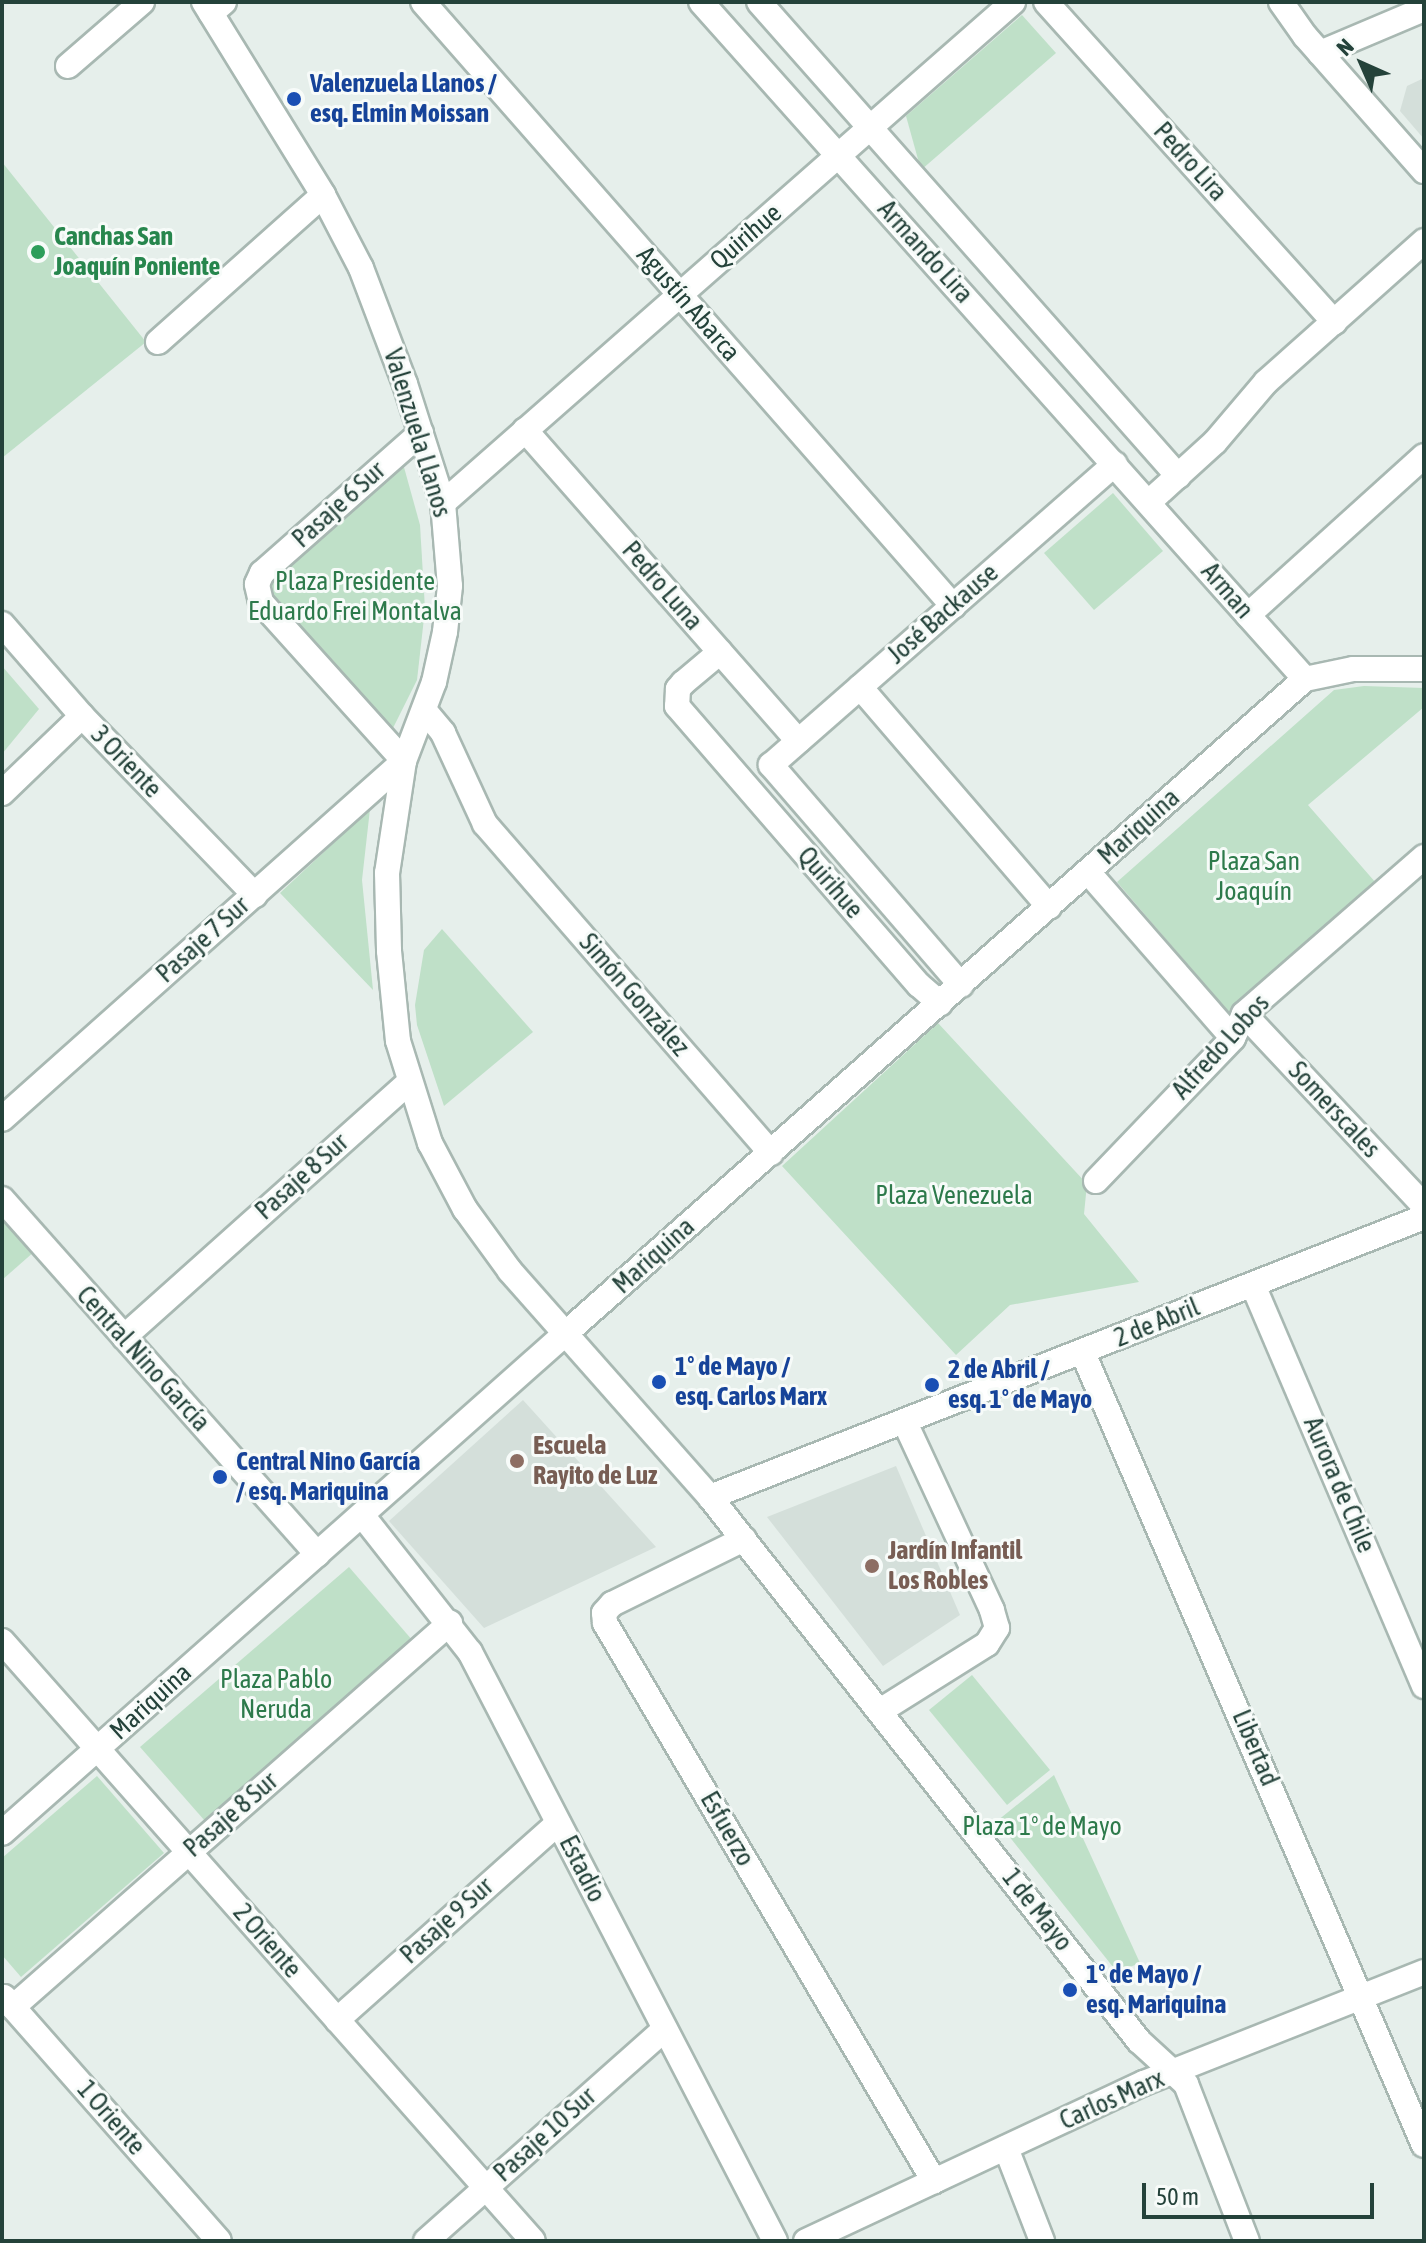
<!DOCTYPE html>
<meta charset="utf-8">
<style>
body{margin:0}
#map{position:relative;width:1426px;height:2243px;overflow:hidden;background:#e6efeb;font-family:"Asap Condensed",sans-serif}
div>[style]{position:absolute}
.built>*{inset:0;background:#d4dfda}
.green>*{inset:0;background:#bfe0c8}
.roads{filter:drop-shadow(2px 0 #a8b8b2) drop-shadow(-2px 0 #a8b8b2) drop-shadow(0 2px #a8b8b2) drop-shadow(0 -2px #a8b8b2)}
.minor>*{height:24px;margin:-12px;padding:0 12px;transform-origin:12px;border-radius:12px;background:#fff}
.tertiary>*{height:24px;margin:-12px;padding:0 12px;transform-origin:12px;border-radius:12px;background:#fff}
.dots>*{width:22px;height:22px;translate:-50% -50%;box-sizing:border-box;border:4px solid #f7fbf9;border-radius:50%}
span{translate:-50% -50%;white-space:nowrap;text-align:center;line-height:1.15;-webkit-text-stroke:6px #f7fbf9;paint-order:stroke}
.transit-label{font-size:26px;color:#164399;font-weight:700}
.left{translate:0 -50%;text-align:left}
.street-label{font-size:26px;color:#24423a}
.leisure-label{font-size:26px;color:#27864d;font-weight:700}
.park-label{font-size:26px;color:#2d7a4b}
.education-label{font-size:26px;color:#785e54;font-weight:700}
.frame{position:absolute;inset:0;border:4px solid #24423a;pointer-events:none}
.north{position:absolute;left:1322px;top:24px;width:80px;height:80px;-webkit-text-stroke:6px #f7fbf9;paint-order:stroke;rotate:315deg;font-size:22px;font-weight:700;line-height:32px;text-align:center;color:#24423a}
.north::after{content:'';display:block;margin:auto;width:28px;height:36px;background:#24423a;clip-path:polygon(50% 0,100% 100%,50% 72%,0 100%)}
.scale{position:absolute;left:1142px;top:2183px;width:232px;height:36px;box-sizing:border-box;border:4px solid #24423a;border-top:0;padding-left:10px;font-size:24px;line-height:28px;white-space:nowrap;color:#24423a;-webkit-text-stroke:6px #f7fbf9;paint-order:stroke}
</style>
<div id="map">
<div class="built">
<i style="clip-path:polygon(1424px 78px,1424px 139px,1400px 111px,1407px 86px)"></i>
<i style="clip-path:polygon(523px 1400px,656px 1547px,484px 1628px,389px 1521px)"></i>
<i style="clip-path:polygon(896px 1466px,960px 1615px,883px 1666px,767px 1517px)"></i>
</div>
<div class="green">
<i style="clip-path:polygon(1022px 15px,1056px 53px,921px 170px,906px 116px)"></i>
<i style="clip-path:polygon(2px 162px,146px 342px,2px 458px)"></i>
<i style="clip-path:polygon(402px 460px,420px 525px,425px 609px,417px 680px,387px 740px,256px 590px)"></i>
<i style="clip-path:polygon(1113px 493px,1163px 551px,1094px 610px,1044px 553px)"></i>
<i style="clip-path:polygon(2px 666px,39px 709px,2px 754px)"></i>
<i style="clip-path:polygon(1364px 686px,1424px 688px,1424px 707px,1308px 805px,1376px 883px,1230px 1014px,1117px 882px,1334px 690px)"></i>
<i style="clip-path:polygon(370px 809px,362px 880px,373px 990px,280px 893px)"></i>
<i style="clip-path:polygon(442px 929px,533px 1032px,444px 1106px,417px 1025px,415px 1005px,424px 950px)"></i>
<i style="clip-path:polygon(938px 1023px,1087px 1184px,1084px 1214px,1139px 1282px,1010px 1305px,956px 1355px,782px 1166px)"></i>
<i style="clip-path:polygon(2px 1214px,35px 1251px,2px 1280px)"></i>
<i style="clip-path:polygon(349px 1567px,413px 1641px,205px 1821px,140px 1747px)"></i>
<i style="clip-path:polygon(972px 1675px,1050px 1770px,1007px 1805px,929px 1710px)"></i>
<i style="clip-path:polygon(1054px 1775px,1140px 1963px,1117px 1972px,997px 1821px)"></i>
<i style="clip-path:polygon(97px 1776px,164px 1853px,21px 1977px,2px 1955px,2px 1858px)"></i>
</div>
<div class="roads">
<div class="minor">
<i style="left:423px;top:2px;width:804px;rotate:48.73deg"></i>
<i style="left:701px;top:2px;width:907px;rotate:48.26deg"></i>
<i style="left:759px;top:2px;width:633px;rotate:48.52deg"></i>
<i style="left:1046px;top:2px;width:431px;rotate:48deg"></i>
<i style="left:1281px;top:2px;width:42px;rotate:54.8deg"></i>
<i style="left:1305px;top:36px;width:180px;rotate:48.6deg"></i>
<i style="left:211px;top:13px;width:17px;rotate:-40deg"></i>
<i style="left:1320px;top:53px;width:113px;rotate:-22.9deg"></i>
<i style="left:68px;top:66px;width:98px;rotate:-40.9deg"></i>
<i style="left:158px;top:342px;width:221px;rotate:-41.7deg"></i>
<i style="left:525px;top:430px;width:414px;rotate:48.7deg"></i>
<i style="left:1149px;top:502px;width:89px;rotate:-42.3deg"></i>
<i style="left:1215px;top:442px;width:79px;rotate:-49.6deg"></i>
<i style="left:1266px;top:382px;width:212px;rotate:-41.7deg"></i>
<i style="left:443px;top:503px;width:759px;rotate:-41.31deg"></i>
<i style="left:1248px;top:615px;width:237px;rotate:-42.1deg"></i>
<i style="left:2px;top:624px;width:122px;rotate:49deg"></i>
<i style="left:82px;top:716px;width:249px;rotate:46deg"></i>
<i style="left:720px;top:652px;width:48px;rotate:140deg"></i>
<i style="left:683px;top:683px;width:8px;rotate:130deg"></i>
<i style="left:678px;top:689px;width:17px;rotate:93deg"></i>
<i style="left:677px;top:706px;width:369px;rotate:49.1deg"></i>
<i style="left:919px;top:985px;width:28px;rotate:41deg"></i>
<i style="left:860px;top:687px;width:290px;rotate:49.3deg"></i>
<i style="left:424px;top:710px;width:30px;rotate:50deg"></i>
<i style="left:443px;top:733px;width:100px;rotate:65.2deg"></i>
<i style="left:485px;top:824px;width:436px;rotate:49deg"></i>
<i style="left:2px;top:793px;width:111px;rotate:-43.9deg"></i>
<i style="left:1088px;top:872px;width:220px;rotate:48.9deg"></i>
<i style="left:961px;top:985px;width:291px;rotate:-130.8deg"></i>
<i style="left:771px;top:765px;width:457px;rotate:-41.2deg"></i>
<i style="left:1244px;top:1014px;width:263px;rotate:46.8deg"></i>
<i style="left:2px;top:1119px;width:538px;rotate:-41.69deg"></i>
<i style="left:404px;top:761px;width:214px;rotate:-132deg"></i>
<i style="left:261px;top:602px;width:18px;rotate:-103deg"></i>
<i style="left:257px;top:584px;width:12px;rotate:-66deg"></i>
<i style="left:262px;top:573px;width:212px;rotate:-41.4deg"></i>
<i style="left:1096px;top:1181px;width:198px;rotate:-46.2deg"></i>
<i style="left:1233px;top:1038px;width:26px;rotate:-65deg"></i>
<i style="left:1244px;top:1014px;width:239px;rotate:-41.1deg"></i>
<i style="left:1253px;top:1285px;width:436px;rotate:66.9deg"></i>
<i style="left:566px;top:1333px;width:987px;rotate:-41.51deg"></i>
<i style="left:1305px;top:679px;width:49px;rotate:-11.8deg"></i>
<i style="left:1353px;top:669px;width:71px"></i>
<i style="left:124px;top:1337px;width:382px;rotate:-41.8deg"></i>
<i style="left:1083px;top:1353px;width:862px;rotate:66.71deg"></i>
<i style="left:362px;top:1515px;width:174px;rotate:51.8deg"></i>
<i style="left:470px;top:1652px;width:663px;rotate:62.62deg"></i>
<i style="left:744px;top:1539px;width:147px;rotate:153.8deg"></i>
<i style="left:612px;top:1604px;width:12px;rotate:132deg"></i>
<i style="left:604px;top:1613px;width:10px;rotate:84deg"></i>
<i style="left:605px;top:1623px;width:648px;rotate:59.48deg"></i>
<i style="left:2px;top:1641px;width:801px;rotate:48.49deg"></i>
<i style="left:880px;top:1711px;width:126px;rotate:-32.1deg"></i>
<i style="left:987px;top:1644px;width:19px;rotate:-58deg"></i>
<i style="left:997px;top:1628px;width:19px;rotate:-106deg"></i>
<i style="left:992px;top:1610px;width:206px;rotate:-114.9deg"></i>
<i style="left:2px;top:1833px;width:421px;rotate:-41.5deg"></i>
<i style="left:4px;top:1997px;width:325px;rotate:48.6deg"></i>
<i style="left:13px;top:2007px;width:582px;rotate:-41.31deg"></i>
<i style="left:337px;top:2020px;width:296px;rotate:-41.7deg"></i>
<i style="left:1006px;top:2148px;width:100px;rotate:68.8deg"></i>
<i style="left:426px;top:2241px;width:319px;rotate:-41.6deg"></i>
<i style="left:806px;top:2241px;width:373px;rotate:-25.1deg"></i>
<i style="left:1144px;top:2083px;width:301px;rotate:-21.6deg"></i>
</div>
<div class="tertiary">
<i style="left:204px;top:2px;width:227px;rotate:58.3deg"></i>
<i style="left:323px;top:195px;width:82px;rotate:62.5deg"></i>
<i style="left:361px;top:268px;width:124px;rotate:69.2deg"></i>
<i style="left:405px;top:384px;width:125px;rotate:72.3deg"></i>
<i style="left:443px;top:503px;width:83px;rotate:85.2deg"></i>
<i style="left:450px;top:586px;width:46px;rotate:96.2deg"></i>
<i style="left:445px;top:632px;width:51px;rotate:102.4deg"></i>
<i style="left:434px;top:682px;width:85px;rotate:110.8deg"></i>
<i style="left:404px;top:761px;width:113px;rotate:98.6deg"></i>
<i style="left:387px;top:873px;width:78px;rotate:88.5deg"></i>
<i style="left:389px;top:951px;width:90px;rotate:84.3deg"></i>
<i style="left:398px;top:1041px;width:107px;rotate:72.6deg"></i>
<i style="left:430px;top:1143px;width:75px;rotate:62.1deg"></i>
<i style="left:465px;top:1209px;width:77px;rotate:54deg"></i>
<i style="left:510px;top:1271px;width:302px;rotate:48.5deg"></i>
<i style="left:710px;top:1497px;width:693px;rotate:51.74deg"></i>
<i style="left:1139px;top:2041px;width:64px;rotate:42.5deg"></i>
<i style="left:1186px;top:2084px;width:168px;rotate:68.8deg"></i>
<i style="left:2px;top:1199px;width:475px;rotate:48.4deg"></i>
<i style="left:317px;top:1554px;width:333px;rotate:-41.6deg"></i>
<i style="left:710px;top:1497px;width:767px;rotate:-21.41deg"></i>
</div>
</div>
<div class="dots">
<i style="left:294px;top:99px;background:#1a4fb4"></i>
<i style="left:38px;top:252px;background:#2e9e5b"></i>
<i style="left:659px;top:1382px;background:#1a4fb4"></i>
<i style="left:932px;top:1385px;background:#1a4fb4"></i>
<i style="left:517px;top:1461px;background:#8d6e63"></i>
<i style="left:220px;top:1477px;background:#1a4fb4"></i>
<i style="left:872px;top:1566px;background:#8d6e63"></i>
<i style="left:1070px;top:1990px;background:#1a4fb4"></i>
</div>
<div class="transit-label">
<span class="left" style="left:310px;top:99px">Valenzuela Llanos /<br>esq. Elmin Moissan</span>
<span class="left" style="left:675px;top:1382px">1° de Mayo /<br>esq. Carlos Marx</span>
<span class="left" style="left:948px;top:1385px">2 de Abril /<br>esq. 1° de Mayo</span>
<span class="left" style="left:236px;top:1477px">Central Nino García<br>/ esq. Mariquina</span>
<span class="left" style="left:1086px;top:1990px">1° de Mayo /<br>esq. Mariquina</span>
</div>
<div class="street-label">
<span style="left:1190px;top:162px;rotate:48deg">Pedro Lira</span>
<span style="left:746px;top:237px;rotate:-41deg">Quirihue</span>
<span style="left:925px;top:252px;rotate:48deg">Armando Lira</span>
<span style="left:688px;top:304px;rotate:49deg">Agustín Abarca</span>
<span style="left:417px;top:433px;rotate:73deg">Valenzuela Llanos</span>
<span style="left:339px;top:505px;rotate:-42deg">Pasaje 6 Sur</span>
<span style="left:662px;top:586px;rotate:49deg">Pedro Luna</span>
<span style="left:1227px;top:591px;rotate:49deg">Arman</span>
<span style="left:943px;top:614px;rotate:-41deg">José Backause</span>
<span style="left:126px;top:762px;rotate:46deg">3 Oriente</span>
<span style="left:1139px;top:827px;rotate:-42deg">Mariquina</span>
<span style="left:830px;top:883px;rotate:49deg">Quirihue</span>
<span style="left:203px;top:940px;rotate:-42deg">Pasaje 7 Sur</span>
<span style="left:634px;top:995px;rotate:49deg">Simón González</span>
<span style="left:1221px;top:1047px;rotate:-48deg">Alfredo Lobos</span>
<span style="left:1334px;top:1110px;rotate:47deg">Somerscales</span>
<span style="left:302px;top:1177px;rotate:-42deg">Pasaje 8 Sur</span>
<span style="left:654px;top:1256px;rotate:-42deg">Mariquina</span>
<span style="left:1157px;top:1323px;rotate:-22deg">2 de Abril</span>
<span style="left:143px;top:1359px;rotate:48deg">Central Nino García</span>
<span style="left:1339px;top:1485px;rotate:67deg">Aurora de Chile</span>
<span style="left:151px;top:1702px;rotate:-42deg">Mariquina</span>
<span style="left:1255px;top:1748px;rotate:67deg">Libertad</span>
<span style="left:231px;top:1815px;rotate:-41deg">Pasaje 8 Sur</span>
<span style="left:727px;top:1829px;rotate:60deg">Esfuerzo</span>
<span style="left:582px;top:1869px;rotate:63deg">Estadio</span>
<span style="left:1037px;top:1910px;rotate:52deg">1 de Mayo</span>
<span style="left:447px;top:1921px;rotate:-42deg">Pasaje 9 Sur</span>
<span style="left:267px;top:1941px;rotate:49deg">2 Oriente</span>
<span style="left:1112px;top:2100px;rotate:-24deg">Carlos Marx</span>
<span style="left:111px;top:2118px;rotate:49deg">1 Oriente</span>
<span style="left:545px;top:2135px;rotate:-42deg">Pasaje 10 Sur</span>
</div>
<div class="leisure-label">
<span class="left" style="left:54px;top:252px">Canchas San<br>Joaquín Poniente</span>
</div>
<div class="park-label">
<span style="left:355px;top:597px">Plaza Presidente<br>Eduardo Frei Montalva</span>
<span style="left:1254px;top:877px">Plaza San<br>Joaquín</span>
<span style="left:954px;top:1196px">Plaza Venezuela</span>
<span style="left:276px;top:1695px">Plaza Pablo<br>Neruda</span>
<span style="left:1042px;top:1827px">Plaza 1° de Mayo</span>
</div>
<div class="education-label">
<span class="left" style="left:533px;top:1461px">Escuela<br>Rayito de Luz</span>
<span class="left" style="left:888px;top:1566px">Jardín Infantil<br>Los Robles</span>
</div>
<div class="frame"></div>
<div class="north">N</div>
<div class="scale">50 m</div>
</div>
